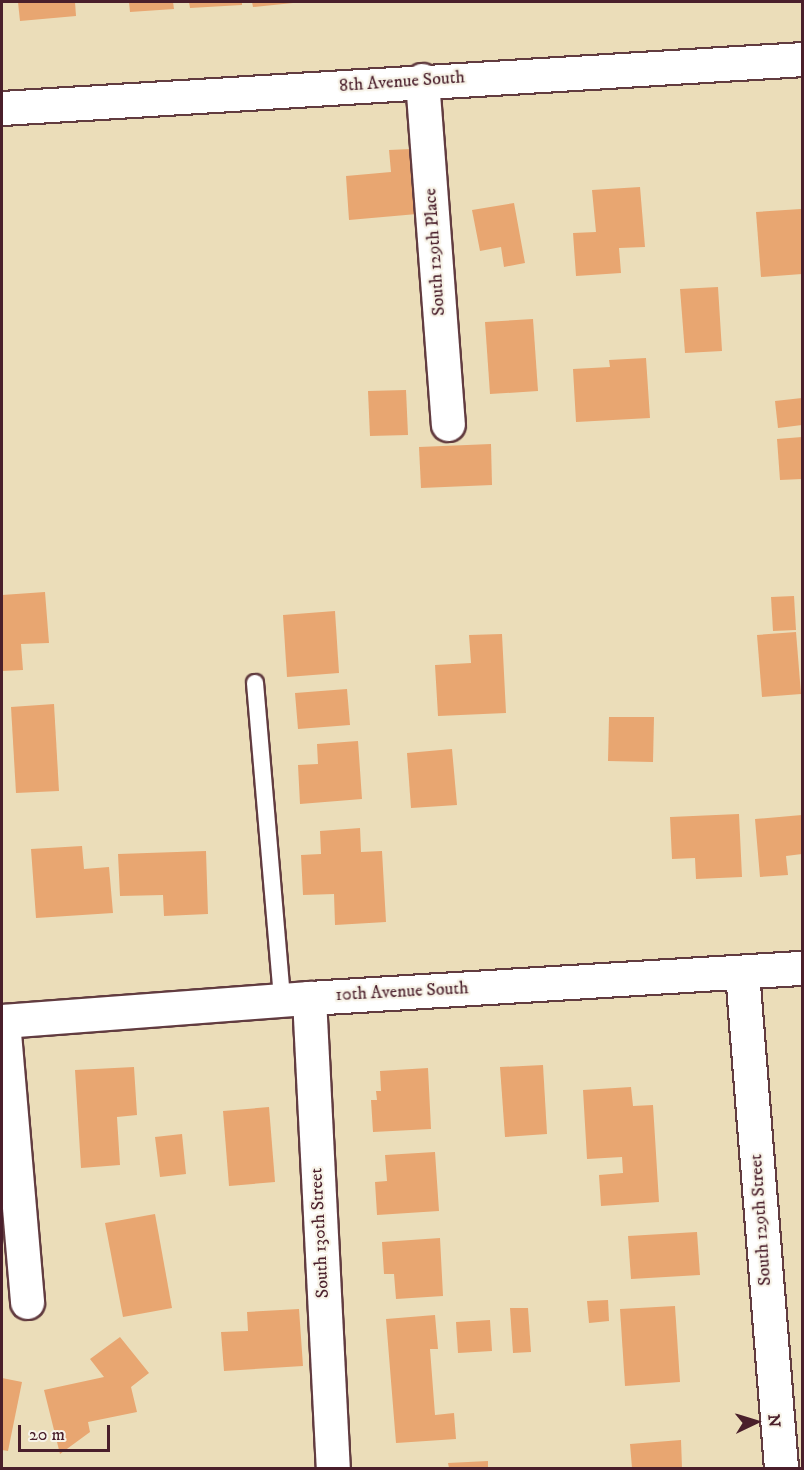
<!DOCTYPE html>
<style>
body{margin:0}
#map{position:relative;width:804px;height:1470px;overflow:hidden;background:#ebddb9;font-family:"IM FELL DW Pica",serif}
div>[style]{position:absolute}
.building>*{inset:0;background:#e8a671}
.roads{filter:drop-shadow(2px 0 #623c40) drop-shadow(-2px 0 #623c40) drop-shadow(0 2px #623c40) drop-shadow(0 -2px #623c40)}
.lane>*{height:16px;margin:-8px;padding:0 8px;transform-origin:8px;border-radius:8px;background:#fff}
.street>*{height:33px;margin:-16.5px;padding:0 16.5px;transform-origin:16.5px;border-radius:16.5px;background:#fff}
.secondary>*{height:33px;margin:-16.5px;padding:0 16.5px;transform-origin:16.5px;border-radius:16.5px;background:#fff}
span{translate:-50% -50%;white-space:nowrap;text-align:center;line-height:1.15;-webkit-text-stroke:4.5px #f7f3e8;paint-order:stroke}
.street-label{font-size:18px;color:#4a1f2b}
.frame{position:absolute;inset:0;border:3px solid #4a1f2b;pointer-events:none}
.north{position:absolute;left:726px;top:1392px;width:60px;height:60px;-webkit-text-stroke:4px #f7f3e8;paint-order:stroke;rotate:86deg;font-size:16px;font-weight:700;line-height:24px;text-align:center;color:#4a1f2b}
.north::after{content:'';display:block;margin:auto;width:21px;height:27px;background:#4a1f2b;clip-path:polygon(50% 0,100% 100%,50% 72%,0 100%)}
.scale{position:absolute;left:18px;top:1425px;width:92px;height:27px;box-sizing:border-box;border:3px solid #4a1f2b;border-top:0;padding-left:8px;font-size:18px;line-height:21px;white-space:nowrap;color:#4a1f2b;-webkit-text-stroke:4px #f7f3e8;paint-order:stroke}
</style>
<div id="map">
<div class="building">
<i style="clip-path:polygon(18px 2px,75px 2px,76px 16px,20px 21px)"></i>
<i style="clip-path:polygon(129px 2px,173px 2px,174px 9px,130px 12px)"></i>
<i style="clip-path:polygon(189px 2px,242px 2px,242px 5px,190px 8px)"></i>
<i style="clip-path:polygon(252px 2px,293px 2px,293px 3px,253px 7px)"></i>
<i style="clip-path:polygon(411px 149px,417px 214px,349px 220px,346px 176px,391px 172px,389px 150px)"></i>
<i style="clip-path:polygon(640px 187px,645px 247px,619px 248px,621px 273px,576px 276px,573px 233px,596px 232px,592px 190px)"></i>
<i style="clip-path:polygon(514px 203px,525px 263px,504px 267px,501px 247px,480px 251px,472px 210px)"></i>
<i style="clip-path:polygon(801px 209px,802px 274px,761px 277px,756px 212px)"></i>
<i style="clip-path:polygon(718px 287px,722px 351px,685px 353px,680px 289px)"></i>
<i style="clip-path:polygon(533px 319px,538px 391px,490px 394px,485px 322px)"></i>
<i style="clip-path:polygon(646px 358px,650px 418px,576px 422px,573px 369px,610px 367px,609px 360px)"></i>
<i style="clip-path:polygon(406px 390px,408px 435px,370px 436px,368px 391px)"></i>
<i style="clip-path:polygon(802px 398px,802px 425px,778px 428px,775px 401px)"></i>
<i style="clip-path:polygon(802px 437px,802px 479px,780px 480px,777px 439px)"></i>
<i style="clip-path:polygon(491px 444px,492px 485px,421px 488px,419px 447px)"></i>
<i style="clip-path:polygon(45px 592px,49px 643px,21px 644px,23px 670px,2px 671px,2px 595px)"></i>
<i style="clip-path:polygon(794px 596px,796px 630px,773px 631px,771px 597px)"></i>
<i style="clip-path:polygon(335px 611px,339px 673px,287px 677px,283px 615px)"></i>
<i style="clip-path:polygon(796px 632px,801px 694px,762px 697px,757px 635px)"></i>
<i style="clip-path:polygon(502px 634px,506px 713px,438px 716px,435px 665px,471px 663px,469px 635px)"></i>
<i style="clip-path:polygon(347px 689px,350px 725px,298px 729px,295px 693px)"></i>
<i style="clip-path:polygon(54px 704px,59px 791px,16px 793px,11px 707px)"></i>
<i style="clip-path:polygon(609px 717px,654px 717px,653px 762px,608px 761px)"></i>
<i style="clip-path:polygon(358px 741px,362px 799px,300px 804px,298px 765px,318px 764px,317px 744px)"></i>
<i style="clip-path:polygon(452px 749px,457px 805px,411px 808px,407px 753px)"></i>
<i style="clip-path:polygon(739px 814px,742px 877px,696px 879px,695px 858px,672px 859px,670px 817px)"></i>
<i style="clip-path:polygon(802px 815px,802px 854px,786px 856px,788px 875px,760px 877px,755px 819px)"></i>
<i style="clip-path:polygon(360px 828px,361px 852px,382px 851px,386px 922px,335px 925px,334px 894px,303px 895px,301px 855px,321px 854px,320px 831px)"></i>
<i style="clip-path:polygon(82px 846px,84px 869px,109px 867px,113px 913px,36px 918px,31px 849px)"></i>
<i style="clip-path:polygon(206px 851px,208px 914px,164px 916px,163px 895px,120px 896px,118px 854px)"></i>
<i style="clip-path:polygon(543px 1065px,547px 1134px,505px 1137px,500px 1067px)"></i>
<i style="clip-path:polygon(134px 1067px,137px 1115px,117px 1117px,120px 1165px,81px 1168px,75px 1070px)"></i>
<i style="clip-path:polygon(428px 1068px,431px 1129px,373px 1132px,371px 1100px,377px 1100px,376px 1091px,381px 1091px,380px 1071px)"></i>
<i style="clip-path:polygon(631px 1087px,633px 1106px,653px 1105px,659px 1202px,601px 1206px,599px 1175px,623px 1173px,622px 1157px,587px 1159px,583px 1090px)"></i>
<i style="clip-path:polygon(269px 1107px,275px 1182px,229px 1186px,223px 1111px)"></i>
<i style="clip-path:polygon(182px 1134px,186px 1174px,160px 1177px,155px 1137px)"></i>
<i style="clip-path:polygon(435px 1152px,439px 1211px,377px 1215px,375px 1182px,387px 1181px,385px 1155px)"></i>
<i style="clip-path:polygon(155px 1214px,172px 1308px,123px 1317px,105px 1223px)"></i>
<i style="clip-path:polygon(697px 1232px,700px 1275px,631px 1279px,628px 1236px)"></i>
<i style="clip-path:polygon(440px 1238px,443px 1296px,396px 1299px,394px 1274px,384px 1274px,382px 1242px)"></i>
<i style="clip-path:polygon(608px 1300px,609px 1321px,589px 1323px,587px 1301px)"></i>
<i style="clip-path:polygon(675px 1306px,680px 1382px,625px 1386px,620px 1309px)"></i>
<i style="clip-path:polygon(510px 1308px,528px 1308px,531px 1352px,513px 1353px)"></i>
<i style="clip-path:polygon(299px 1309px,303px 1366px,224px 1371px,221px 1332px,248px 1331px,247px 1312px)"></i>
<i style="clip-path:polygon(435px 1315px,438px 1349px,430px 1349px,435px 1415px,454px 1413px,456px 1439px,396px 1443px,386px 1319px)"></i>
<i style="clip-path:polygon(490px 1320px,492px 1351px,458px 1353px,456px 1322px)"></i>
<i style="clip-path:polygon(120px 1337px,149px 1373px,131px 1387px,137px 1412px,88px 1422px,90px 1432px,60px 1454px,44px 1390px,104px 1377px,90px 1359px)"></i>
<i style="clip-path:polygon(2px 1378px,22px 1382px,8px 1451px,2px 1450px)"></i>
<i style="clip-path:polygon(681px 1440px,682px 1468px,632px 1468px,630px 1444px)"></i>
<i style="clip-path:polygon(488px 1461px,488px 1468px,449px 1468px,448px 1463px)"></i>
</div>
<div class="roads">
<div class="lane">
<i style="left:255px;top:683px;width:318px;rotate:85.1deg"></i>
</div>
<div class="street">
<i style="left:422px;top:80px;width:345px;rotate:85.7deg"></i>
<i style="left:742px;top:972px;width:498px;rotate:85.5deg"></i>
<i style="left:309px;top:998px;width:471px;rotate:87.1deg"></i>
<i style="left:2px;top:1021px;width:308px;rotate:-4.3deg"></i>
<i style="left:309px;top:998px;width:494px;rotate:-3.5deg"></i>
<i style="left:3px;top:1021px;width:282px;rotate:85.1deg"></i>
</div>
<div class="secondary">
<i style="left:2px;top:108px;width:801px;rotate:-3.5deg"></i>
</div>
</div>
<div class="street-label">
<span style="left:402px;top:82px;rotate:-4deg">8th Avenue South</span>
<span style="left:435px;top:252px;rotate:-94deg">South 129th Place</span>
<span style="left:402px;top:992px;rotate:-3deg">10th Avenue South</span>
<span style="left:761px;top:1220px;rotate:-94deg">South 129th Street</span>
<span style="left:320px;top:1233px;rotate:-93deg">South 130th Street</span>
</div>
<div class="frame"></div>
<div class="north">N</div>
<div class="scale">20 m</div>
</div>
